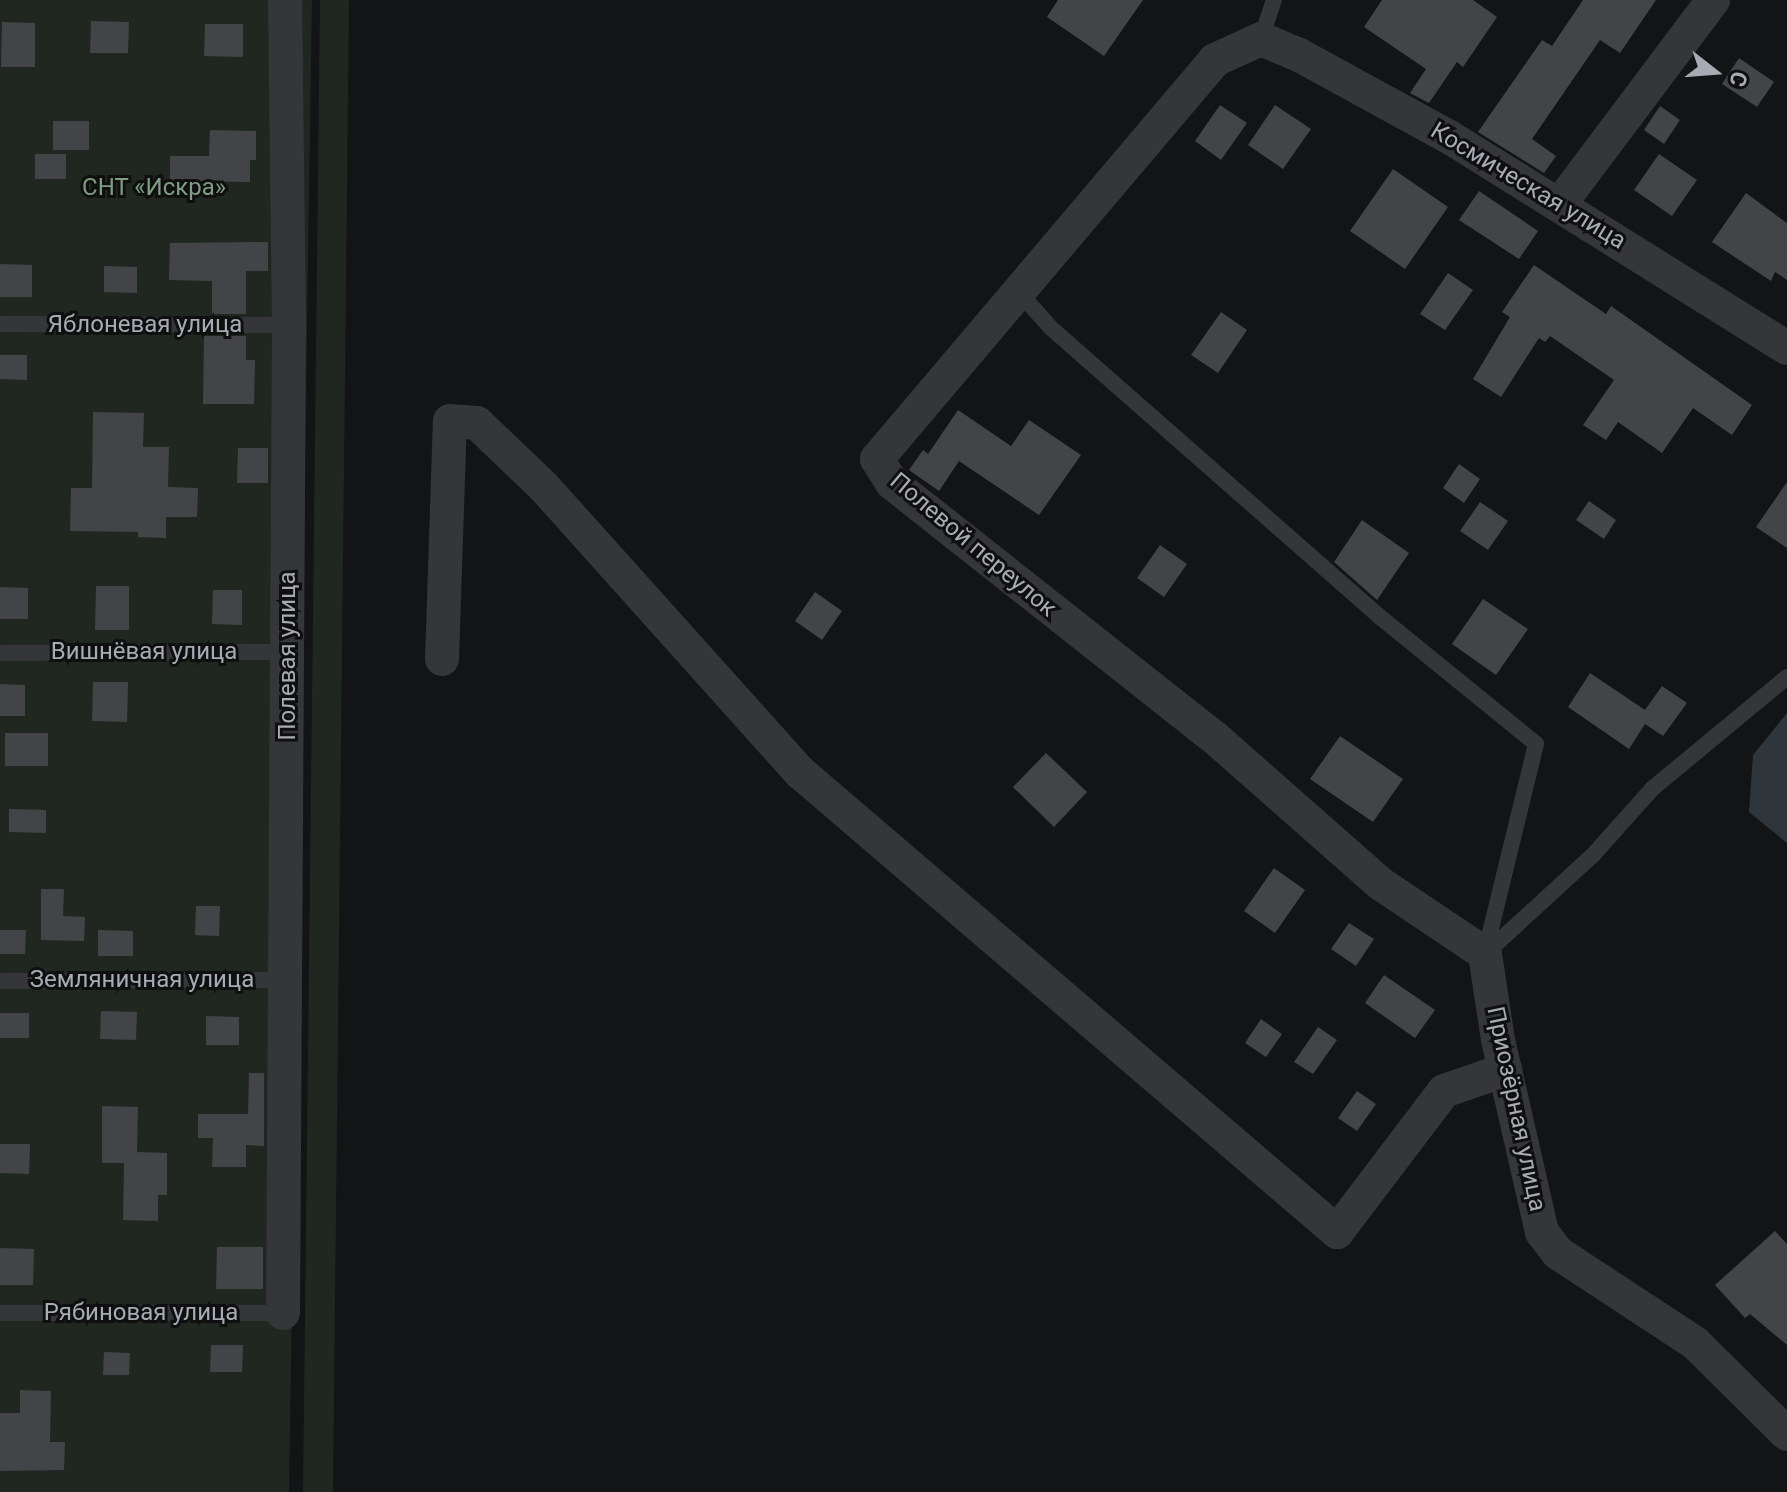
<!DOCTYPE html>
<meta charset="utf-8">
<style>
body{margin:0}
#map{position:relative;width:1787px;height:1492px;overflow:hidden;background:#131415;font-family:Roboto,sans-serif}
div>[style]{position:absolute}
.green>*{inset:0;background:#202721}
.water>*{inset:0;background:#2e363c}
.building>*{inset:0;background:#434448}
.lane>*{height:16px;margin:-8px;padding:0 8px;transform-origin:8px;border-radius:8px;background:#353639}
.street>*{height:34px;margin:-17px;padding:0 17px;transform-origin:17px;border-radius:17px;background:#353639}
span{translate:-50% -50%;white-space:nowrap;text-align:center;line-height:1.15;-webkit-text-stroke:6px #0f0f10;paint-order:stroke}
.street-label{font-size:24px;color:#a7abb4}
.park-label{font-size:24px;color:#7f9d80}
.north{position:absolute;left:1675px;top:32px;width:80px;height:80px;-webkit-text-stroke:6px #0f0f10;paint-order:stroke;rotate:107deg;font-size:22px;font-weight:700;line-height:32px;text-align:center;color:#a7abb4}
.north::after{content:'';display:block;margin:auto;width:28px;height:36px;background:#a7abb4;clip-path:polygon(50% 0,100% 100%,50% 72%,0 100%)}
</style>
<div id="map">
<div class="green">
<i style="clip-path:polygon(0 0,312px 0,289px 1492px,0 1492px)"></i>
<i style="clip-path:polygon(320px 0,349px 0,333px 1492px,303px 1492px)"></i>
</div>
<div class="water">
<i style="clip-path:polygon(1787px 713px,1787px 843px,1749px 812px,1753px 755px)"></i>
</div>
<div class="building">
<i style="clip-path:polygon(1058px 0,1143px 0,1104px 56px,1047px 17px)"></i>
<i style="clip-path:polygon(1382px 0,1473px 0,1497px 17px,1463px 67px,1457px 62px,1429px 103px,1410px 93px,1426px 69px,1364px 27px)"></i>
<i style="clip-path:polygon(1583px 0,1656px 0,1620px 53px,1600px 40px,1532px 139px,1556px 156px,1544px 173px,1478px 132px,1542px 40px,1552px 46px)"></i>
<i style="clip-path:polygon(91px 21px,129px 22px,128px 53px,90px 53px)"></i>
<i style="clip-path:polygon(2px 22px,35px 23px,35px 67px,1px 67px)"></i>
<i style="clip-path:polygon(205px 24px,243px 24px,243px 57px,204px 56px)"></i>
<i style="clip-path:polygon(1739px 58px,1774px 82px,1757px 107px,1722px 84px)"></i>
<i style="clip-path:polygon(1220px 105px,1247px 123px,1221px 160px,1195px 141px)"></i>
<i style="clip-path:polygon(1275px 105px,1311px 129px,1283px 169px,1248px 145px)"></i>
<i style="clip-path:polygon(1660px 106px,1680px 120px,1664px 144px,1644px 130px)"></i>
<i style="clip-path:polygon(53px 121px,89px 121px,89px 150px,53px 150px)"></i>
<i style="clip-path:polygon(210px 130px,256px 131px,256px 160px,250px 160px,250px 182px,170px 181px,170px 156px,209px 156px)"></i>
<i style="clip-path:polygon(35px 154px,66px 154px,66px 179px,35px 179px)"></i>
<i style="clip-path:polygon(1659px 154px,1697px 180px,1672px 216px,1634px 190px)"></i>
<i style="clip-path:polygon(1393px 169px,1448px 207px,1405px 269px,1350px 231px)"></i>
<i style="clip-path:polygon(1479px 191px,1538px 231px,1519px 259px,1459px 220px)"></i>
<i style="clip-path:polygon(1746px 193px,1787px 223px,1787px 280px,1775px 272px,1771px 281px,1712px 242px)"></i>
<i style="clip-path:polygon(268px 242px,268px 271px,246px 271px,246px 314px,212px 314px,212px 281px,169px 280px,170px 243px)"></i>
<i style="clip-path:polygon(0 264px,32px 265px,32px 297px,0 297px)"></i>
<i style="clip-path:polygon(1534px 265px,1606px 314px,1611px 306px,1752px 405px,1732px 435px,1693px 408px,1662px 453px,1618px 422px,1606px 440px,1583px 425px,1614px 380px,1550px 336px,1545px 342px,1539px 338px,1501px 397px,1473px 379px,1510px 317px,1502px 312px)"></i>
<i style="clip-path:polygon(104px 266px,137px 267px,137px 293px,104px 292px)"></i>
<i style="clip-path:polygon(1448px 273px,1473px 290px,1445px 330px,1420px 314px)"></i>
<i style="clip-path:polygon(1221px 312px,1247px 330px,1218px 373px,1191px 355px)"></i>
<i style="clip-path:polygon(204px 336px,246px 336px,246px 360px,255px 360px,254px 404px,203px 404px)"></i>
<i style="clip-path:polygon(0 355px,27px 355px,27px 380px,0 379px)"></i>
<i style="clip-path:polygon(958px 410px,1011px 446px,1029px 420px,1081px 455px,1039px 515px,959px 461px,939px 491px,909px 470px,923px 450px,928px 454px)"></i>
<i style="clip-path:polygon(93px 412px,144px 413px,143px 447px,169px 447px,168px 487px,198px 488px,197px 517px,166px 517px,166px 538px,138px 537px,138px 532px,70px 531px,71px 488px,92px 488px)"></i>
<i style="clip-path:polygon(238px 448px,268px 448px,268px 483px,237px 483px)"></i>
<i style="clip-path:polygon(1459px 464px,1480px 479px,1464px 503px,1443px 488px)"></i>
<i style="clip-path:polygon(1787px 482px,1787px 548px,1756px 527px)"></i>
<i style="clip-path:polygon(1589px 501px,1616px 520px,1604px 539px,1576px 520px)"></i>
<i style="clip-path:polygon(1480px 502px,1508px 521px,1488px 550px,1460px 531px)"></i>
<i style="clip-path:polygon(1362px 520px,1409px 553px,1377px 600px,1334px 562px)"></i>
<i style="clip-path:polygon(1160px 545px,1187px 564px,1164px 597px,1137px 578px)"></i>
<i style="clip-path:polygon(96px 586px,129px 586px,129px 630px,95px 630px)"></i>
<i style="clip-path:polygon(0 587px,28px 588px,28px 619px,0 619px)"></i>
<i style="clip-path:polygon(213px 590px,242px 590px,242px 625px,212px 624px)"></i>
<i style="clip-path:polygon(815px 592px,842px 611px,822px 640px,795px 621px)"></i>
<i style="clip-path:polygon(1483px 599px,1528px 629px,1496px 675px,1452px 644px)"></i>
<i style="clip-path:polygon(1590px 673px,1645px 710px,1662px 686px,1687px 703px,1663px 736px,1645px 724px,1629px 749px,1568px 707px)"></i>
<i style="clip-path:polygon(93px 682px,128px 682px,127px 722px,92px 721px)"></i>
<i style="clip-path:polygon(0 684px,25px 685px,25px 716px,0 716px)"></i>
<i style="clip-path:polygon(5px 733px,48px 733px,48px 766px,5px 766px)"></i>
<i style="clip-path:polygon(1340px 736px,1403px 779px,1373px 822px,1310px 779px)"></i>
<i style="clip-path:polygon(1046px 753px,1087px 792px,1054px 827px,1013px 787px)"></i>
<i style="clip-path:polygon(9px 809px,46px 810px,46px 833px,9px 832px)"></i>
<i style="clip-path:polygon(1274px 868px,1305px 890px,1275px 933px,1244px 911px)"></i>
<i style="clip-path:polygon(41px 889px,64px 889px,63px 916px,85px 917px,84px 941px,41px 940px)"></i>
<i style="clip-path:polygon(196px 906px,220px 906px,219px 936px,195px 935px)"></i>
<i style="clip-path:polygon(1349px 923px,1374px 939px,1356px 966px,1331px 949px)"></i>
<i style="clip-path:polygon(0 930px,26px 930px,25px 954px,0 954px)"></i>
<i style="clip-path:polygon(98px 930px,133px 931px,133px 956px,98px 956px)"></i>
<i style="clip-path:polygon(1384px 975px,1435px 1010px,1415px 1038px,1365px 1003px)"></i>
<i style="clip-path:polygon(101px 1011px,137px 1012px,136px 1040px,100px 1039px)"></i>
<i style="clip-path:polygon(0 1013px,29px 1013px,29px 1038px,0 1038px)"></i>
<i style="clip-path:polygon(206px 1016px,239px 1017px,239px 1045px,206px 1045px)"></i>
<i style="clip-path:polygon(1261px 1019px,1282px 1034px,1266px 1057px,1245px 1043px)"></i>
<i style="clip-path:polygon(1318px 1027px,1337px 1040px,1313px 1074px,1294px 1062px)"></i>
<i style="clip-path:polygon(249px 1073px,264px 1073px,264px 1146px,246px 1145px,246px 1167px,212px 1167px,213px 1138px,198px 1138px,198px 1114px,248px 1114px)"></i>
<i style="clip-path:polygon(1357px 1091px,1376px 1104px,1357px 1131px,1338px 1118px)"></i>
<i style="clip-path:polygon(102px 1106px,138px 1107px,137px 1152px,167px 1153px,167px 1195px,158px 1195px,158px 1221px,123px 1220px,124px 1163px,102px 1163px)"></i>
<i style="clip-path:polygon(0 1144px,30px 1144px,29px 1174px,0 1173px)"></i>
<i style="clip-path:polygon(1775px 1231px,1787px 1244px,1787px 1345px,1750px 1314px,1745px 1318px,1715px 1285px)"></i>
<i style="clip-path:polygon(217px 1247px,263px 1247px,263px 1289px,216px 1289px)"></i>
<i style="clip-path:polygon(0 1248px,34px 1249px,33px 1285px,0 1285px)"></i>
<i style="clip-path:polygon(211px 1345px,243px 1345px,242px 1372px,210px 1372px)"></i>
<i style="clip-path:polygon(104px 1352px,130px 1353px,129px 1375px,103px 1375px)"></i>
<i style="clip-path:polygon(20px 1390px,51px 1391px,50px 1442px,65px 1442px,64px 1470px,0 1471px,0 1413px,20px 1413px)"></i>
</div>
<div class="lane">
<i style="left:1261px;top:39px;width:41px;rotate:-71.6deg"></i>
<i style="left:1019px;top:292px;width:48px;rotate:48.4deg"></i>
<i style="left:1051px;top:328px;width:438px;rotate:41.3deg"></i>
<i style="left:1380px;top:617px;width:201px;rotate:39.1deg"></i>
<i style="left:1536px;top:744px;width:216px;rotate:103.7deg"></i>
<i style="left:1485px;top:954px;width:147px;rotate:-42.5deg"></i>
<i style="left:1593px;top:855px;width:90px;rotate:-48.2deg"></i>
<i style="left:1653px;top:788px;width:174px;rotate:-39.6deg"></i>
<i style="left:0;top:324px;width:289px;rotate:0.2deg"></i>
<i style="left:0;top:653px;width:288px;rotate:-0.2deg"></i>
<i style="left:0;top:981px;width:284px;rotate:-0.2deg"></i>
<i style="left:0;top:1313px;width:283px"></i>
</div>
<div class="street">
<i style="left:1560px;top:204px;width:255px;rotate:-53.1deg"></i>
<i style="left:1787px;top:348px;width:398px;rotate:-148deg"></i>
<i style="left:1449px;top:137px;width:171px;rotate:-151.3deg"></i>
<i style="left:1299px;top:55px;width:41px;rotate:-157.2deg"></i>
<i style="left:1261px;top:39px;width:51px;rotate:155.5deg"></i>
<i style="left:1215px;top:60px;width:523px;rotate:130.27deg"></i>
<i style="left:877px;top:459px;width:28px;rotate:58deg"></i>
<i style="left:892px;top:483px;width:410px;rotate:38.3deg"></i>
<i style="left:1214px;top:737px;width:222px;rotate:41.4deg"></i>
<i style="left:1381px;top:884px;width:125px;rotate:33.9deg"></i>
<i style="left:1485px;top:954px;width:87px;rotate:81.4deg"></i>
<i style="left:1498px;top:1040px;width:197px;rotate:77.1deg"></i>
<i style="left:1542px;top:1232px;width:26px;rotate:53deg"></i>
<i style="left:1558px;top:1253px;width:164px;rotate:33.3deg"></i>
<i style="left:1695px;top:1343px;width:129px;rotate:44.7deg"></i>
<i style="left:442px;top:659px;width:238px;rotate:-88.1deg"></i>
<i style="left:450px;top:421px;width:27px;rotate:4deg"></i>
<i style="left:477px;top:423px;width:93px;rotate:43.7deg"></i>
<i style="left:544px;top:487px;width:385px;rotate:48.1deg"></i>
<i style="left:801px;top:773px;width:706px;rotate:40.57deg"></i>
<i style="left:1337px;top:1232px;width:177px;rotate:-52.8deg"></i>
<i style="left:1444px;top:1091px;width:65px;rotate:-19deg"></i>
<i style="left:283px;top:1313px;width:988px;rotate:-89.65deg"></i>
<i style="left:289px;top:325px;width:325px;rotate:-90.7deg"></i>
</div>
<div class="street-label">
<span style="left:1528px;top:186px;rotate:31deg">Космическая улица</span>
<span style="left:145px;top:325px">Яблоневая улица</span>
<span style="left:973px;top:545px;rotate:40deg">Полевой переулок</span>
<span style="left:144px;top:652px">Вишнёвая улица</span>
<span style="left:288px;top:656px;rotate:-90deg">Полевая улица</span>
<span style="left:142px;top:980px">Земляничная улица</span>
<span style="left:1516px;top:1109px;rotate:78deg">Приозёрная улица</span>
<span style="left:141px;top:1313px">Рябиновая улица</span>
</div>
<div class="park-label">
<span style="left:154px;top:188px">СНТ «Искра»</span>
</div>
<div class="north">С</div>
</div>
